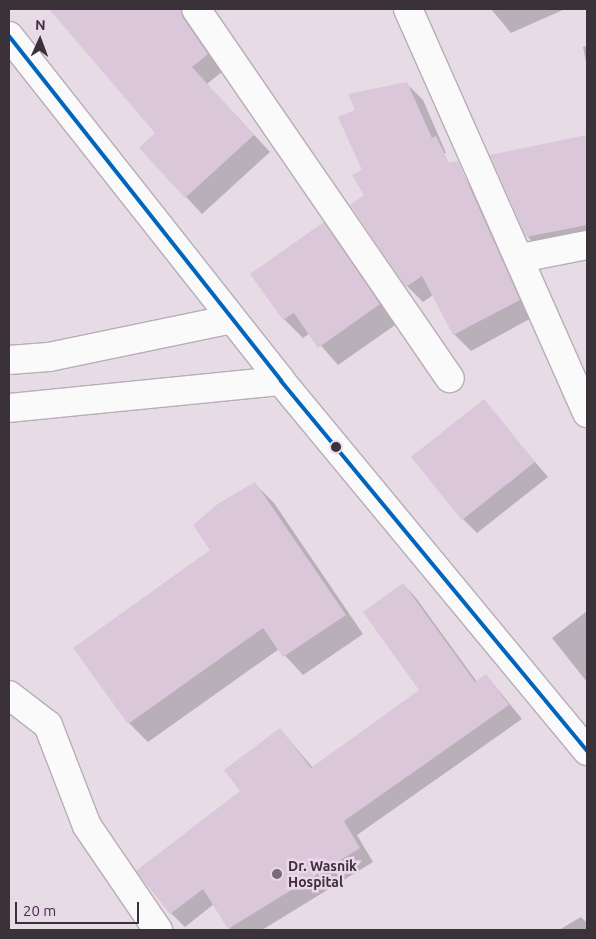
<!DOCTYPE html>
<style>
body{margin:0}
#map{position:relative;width:596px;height:939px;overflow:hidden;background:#e7dbe6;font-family:Ubuntu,sans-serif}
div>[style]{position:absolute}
.shadow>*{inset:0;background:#0003}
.building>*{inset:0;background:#dac7da}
.roads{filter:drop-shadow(1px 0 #b7adb6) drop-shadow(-1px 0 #b7adb6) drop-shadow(0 1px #b7adb6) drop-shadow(0 -1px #b7adb6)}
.minor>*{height:28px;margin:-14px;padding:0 14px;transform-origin:14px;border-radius:14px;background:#fbfafb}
.secondary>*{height:28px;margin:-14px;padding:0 14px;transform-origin:14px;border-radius:14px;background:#fbfafb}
.bus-1>*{height:4px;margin:-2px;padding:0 2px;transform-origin:2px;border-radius:2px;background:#0065bd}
.dots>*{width:14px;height:14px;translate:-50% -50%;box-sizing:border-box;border:2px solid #ecd6eb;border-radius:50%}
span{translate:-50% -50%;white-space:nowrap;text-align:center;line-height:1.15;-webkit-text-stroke:5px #ecd6eb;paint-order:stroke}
.poi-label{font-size:14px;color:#3a3139;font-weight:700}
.left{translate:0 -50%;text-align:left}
.frame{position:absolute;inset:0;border:10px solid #3a3139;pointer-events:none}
.north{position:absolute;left:15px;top:15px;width:50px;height:50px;-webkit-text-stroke:4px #ecd6eb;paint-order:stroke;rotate:2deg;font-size:14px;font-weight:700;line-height:20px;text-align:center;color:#3a3139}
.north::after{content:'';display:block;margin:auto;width:18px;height:22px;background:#3a3139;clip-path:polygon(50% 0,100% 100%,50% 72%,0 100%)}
.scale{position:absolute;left:15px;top:902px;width:124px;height:22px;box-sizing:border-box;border:2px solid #3a3139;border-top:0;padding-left:6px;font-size:15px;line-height:18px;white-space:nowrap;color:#3a3139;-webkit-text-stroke:4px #ecd6eb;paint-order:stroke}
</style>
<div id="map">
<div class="shadow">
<i style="clip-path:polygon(50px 9px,182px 9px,196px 26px,223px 71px,207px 84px,270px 152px,202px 214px,141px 148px,157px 133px)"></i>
<i style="clip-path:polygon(491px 9px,565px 9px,511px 33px)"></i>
<i style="clip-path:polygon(587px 46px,587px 67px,583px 47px)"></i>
<i style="clip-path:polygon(406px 83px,423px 100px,446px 153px,429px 156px,466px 181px,483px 198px,535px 316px,471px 351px,454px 334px,433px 295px,423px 302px,407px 286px,366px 195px,357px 110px)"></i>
<i style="clip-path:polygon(587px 168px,587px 241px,541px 251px,527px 236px,501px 177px)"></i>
<i style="clip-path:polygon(324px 224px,342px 243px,398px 323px,338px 365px,310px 333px,303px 338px,284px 319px,252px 274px)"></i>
<i style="clip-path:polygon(483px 401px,548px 477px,477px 533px,463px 519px)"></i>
<i style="clip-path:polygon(255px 484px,274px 503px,363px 634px,303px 675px,279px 649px,148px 742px,129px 723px,75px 648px,212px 551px)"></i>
<i style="clip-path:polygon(403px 584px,416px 598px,477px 682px,486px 675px,522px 719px,357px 835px,373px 862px,262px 930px,231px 930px,214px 904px,185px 927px,171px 913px,280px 729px,313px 768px,421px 690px)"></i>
<i style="clip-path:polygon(587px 611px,587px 682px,552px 638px)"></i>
<i style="clip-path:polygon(581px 917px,587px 923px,587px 930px,559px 930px)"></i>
</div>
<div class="building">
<i style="clip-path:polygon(49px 9px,181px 9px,183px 18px,208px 54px,192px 67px,254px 135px,185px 198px,139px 148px,155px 133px)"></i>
<i style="clip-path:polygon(407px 82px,432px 138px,436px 136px,449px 163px,458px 161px,520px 300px,453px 335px,422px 276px,406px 287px,350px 205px,364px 195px,352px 175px,362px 170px,338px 117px,355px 110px,348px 94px)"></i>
<i style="clip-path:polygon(587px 135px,587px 225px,526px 237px,490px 155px)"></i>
<i style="clip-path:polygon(324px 222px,380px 304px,318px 348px,294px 313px,283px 320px,250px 274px)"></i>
<i style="clip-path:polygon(484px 399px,535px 462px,462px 520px,411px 457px)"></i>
<i style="clip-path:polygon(255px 482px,346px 615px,283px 657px,263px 628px,128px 724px,73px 648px,210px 550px,193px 525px,219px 503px)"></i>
<i style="clip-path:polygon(403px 583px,475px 682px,486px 674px,509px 705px,344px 821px,360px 848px,228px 929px,203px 889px,170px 914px,136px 871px,240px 791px,224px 770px,280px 728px,311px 768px,419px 690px,363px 612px)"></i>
</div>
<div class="roads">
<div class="minor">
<i style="left:196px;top:9px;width:448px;rotate:55.5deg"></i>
<i style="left:408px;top:9px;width:442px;rotate:66.1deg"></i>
<i style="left:521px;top:258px;width:67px;rotate:-11.1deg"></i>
<i style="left:9px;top:695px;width:49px;rotate:37.6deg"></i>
<i style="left:48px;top:725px;width:108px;rotate:68.9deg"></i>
<i style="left:87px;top:826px;width:126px;rotate:55.7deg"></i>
</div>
<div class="secondary">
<i style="left:9px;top:36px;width:439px;rotate:51.7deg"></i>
<i style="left:281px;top:381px;width:480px;rotate:50.4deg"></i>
<i style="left:9px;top:360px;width:40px;rotate:-4.3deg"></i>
<i style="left:49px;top:357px;width:187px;rotate:-11.7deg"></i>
<i style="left:9px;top:408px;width:273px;rotate:-5.7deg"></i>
</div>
</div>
<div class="bus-1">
<i style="left:9px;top:36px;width:439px;rotate:51.7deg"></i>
<i style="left:281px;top:381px;width:480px;rotate:50.4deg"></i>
</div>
<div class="dots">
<i style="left:336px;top:447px;background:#3a3139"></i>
<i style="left:277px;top:874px;background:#776c76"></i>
</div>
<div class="poi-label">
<span class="left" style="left:288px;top:874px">Dr. Wasnik<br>Hospital</span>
</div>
<div class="frame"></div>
<div class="north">N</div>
<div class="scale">20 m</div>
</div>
